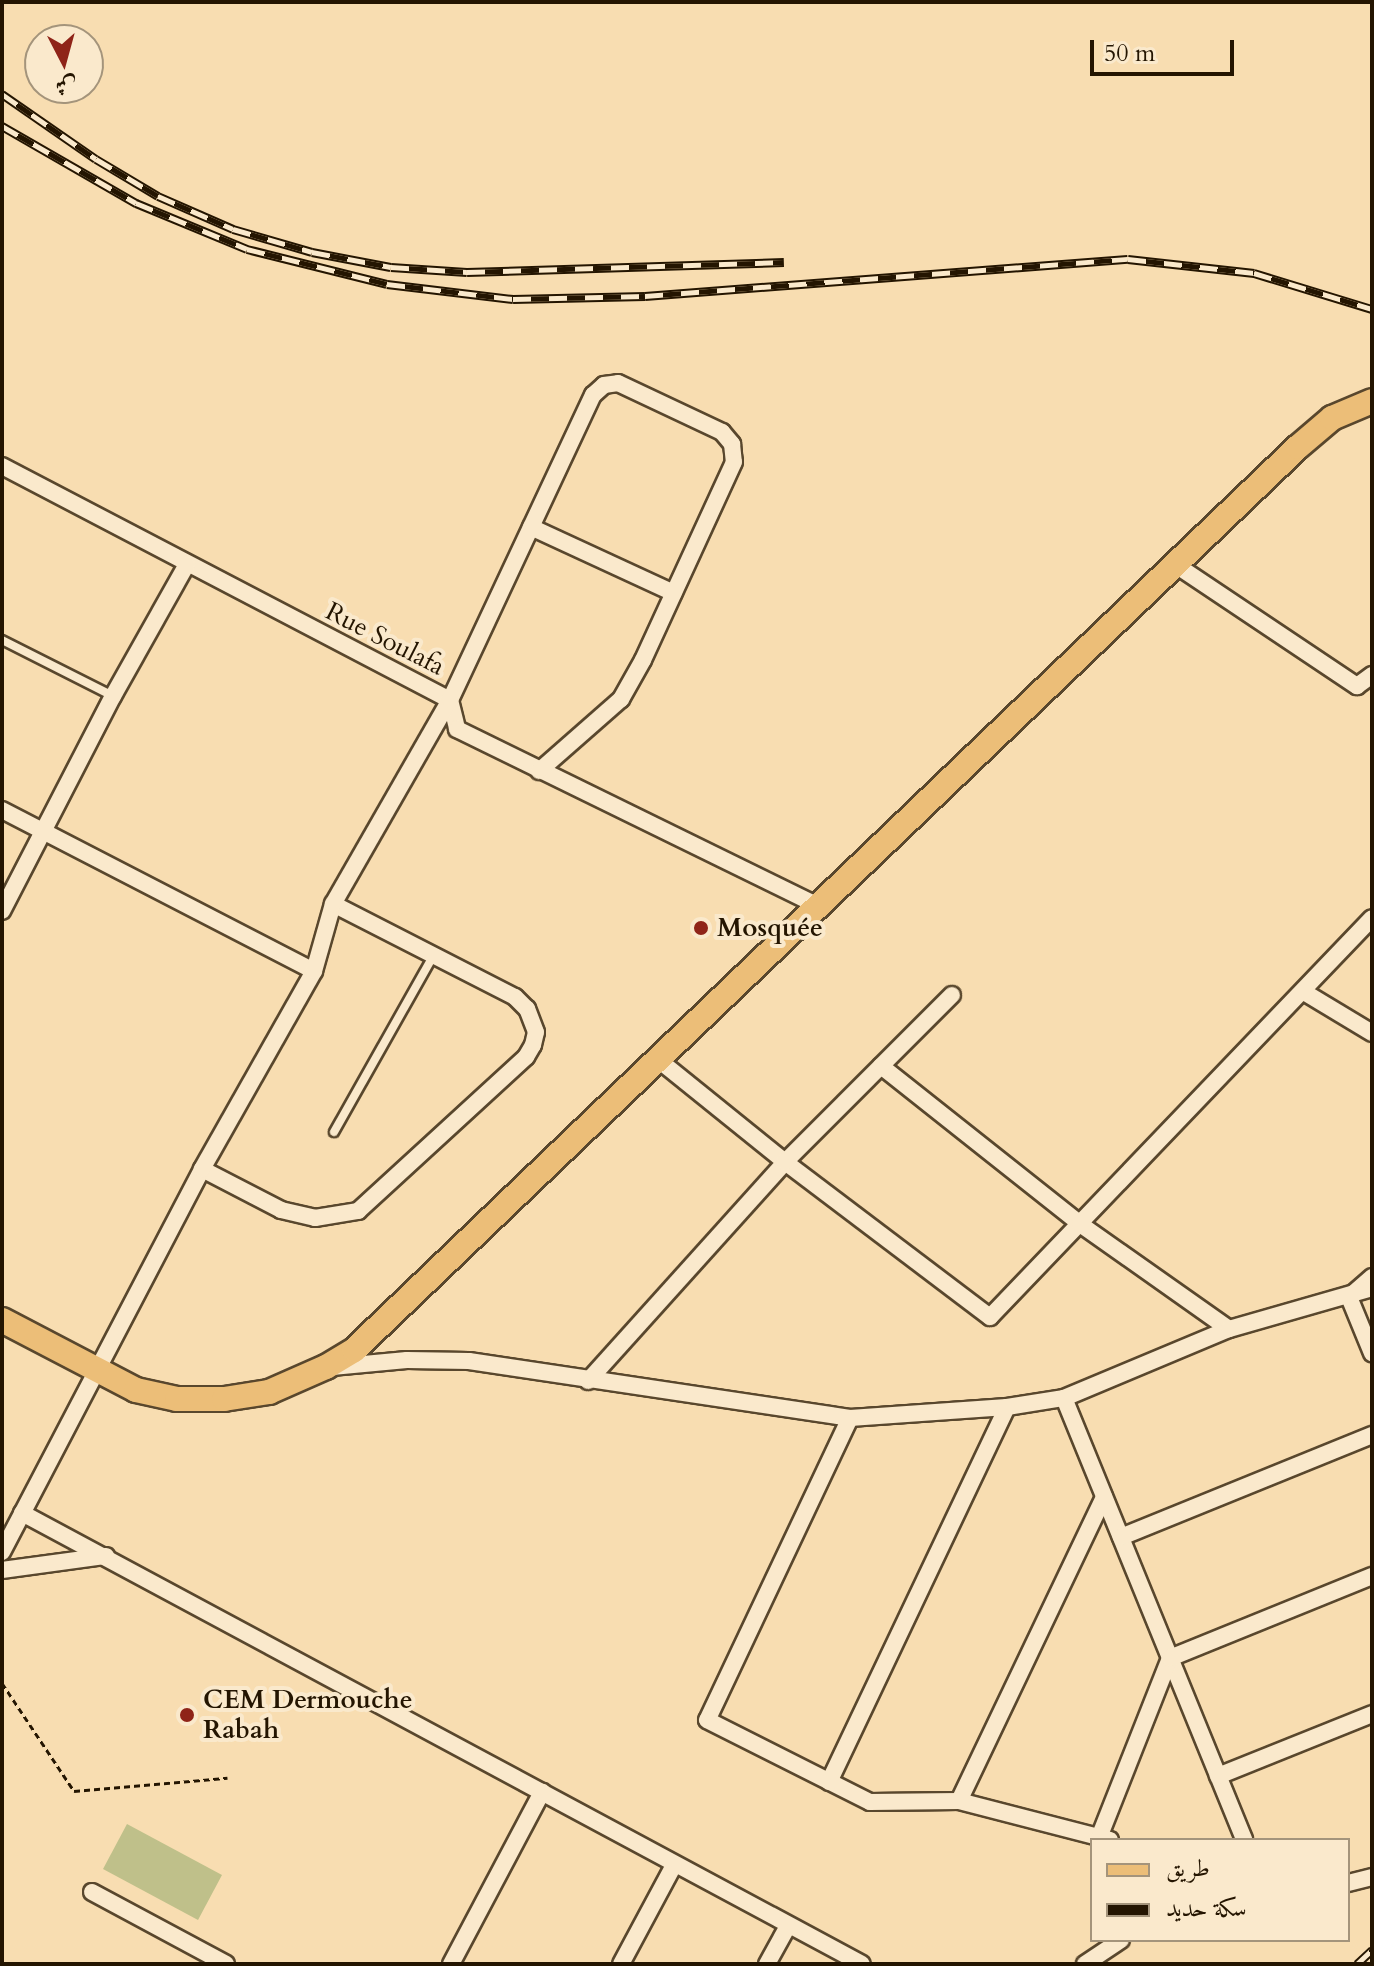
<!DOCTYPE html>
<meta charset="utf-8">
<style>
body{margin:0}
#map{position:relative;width:1374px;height:1966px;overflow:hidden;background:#f8ddb1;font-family:Cardo,Amiri,serif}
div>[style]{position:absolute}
.green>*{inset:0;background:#bfc08a}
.path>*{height:3px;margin-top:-1.5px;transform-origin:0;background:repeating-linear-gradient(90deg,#241501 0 6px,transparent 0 10px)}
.roads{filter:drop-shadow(2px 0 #59472d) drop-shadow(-2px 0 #59472d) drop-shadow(0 2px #59472d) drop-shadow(0 -2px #59472d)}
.service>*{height:8px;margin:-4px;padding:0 4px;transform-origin:4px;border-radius:4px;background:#fae9cc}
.minor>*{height:16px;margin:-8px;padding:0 8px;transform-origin:8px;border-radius:8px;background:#fae9cc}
.primary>*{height:24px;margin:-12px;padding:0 12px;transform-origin:12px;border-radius:12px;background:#ecbe78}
.rail>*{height:9px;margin-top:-4.5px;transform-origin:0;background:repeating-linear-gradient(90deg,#fae9cc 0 18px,#241501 0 36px);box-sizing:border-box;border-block:2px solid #241501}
.dots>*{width:22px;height:22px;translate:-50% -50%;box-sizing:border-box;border:4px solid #fae9cc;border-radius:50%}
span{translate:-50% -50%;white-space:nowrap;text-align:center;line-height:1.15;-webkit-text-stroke:8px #fae9cc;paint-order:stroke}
.street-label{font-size:26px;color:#241501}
.poi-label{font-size:26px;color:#241501;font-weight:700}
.left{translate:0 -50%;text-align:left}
.frame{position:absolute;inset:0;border:4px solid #241501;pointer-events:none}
.legend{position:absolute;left:1090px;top:1838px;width:260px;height:104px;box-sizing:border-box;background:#fae9cc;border:2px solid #a4947b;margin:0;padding:10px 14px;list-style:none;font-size:24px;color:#241501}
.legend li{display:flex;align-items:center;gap:16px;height:40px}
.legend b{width:40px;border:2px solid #a4947b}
.north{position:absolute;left:24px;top:24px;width:80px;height:80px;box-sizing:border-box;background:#fae9cc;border:2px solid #a4947b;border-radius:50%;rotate:174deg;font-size:22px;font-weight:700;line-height:32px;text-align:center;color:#241501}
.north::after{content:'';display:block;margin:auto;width:28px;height:36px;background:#8f2418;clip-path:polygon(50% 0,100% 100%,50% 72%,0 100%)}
.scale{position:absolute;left:1090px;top:40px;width:144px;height:36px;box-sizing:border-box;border:4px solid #241501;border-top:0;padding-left:10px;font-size:24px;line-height:28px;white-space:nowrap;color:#241501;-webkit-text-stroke:6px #fae9cc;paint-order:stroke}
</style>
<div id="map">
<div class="green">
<i style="clip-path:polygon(127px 1824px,222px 1875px,198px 1920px,103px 1869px)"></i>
</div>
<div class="path">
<i style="left:2px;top:1683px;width:130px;rotate:56.3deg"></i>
<i style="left:74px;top:1791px;width:154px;rotate:-4.9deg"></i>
</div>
<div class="roads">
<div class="service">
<i style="left:2px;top:640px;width:124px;rotate:26.8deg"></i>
<i style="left:334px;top:1132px;width:202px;rotate:-60.6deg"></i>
</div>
<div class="minor">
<i style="left:2px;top:466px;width:505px;rotate:27.58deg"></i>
<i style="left:450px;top:700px;width:30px;rotate:76deg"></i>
<i style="left:457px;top:729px;width:401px;rotate:26.1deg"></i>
<i style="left:531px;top:527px;width:157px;rotate:24.8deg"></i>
<i style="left:1176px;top:565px;width:218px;rotate:33.8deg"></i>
<i style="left:1357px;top:686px;width:19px;rotate:-36deg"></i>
<i style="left:2px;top:810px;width:351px;rotate:27.3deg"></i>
<i style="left:2px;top:911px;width:242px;rotate:-62.7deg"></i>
<i style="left:113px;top:696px;width:151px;rotate:-60.7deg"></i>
<i style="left:1304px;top:992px;width:79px;rotate:31.1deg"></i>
<i style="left:660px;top:1061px;width:161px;rotate:38.9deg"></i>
<i style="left:785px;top:1162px;width:257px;rotate:37.1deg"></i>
<i style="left:990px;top:1317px;width:552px;rotate:-46.25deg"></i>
<i style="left:881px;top:1066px;width:254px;rotate:38.4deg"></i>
<i style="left:1080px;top:1224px;width:182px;rotate:35.2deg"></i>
<i style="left:202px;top:1169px;width:89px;rotate:27.4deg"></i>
<i style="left:281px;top:1210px;width:35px;rotate:13deg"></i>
<i style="left:315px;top:1218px;width:44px;rotate:-9.2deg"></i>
<i style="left:358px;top:1211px;width:228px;rotate:-42.5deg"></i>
<i style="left:526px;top:1057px;width:14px;rotate:-60deg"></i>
<i style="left:533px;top:1045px;width:13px;rotate:-77deg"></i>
<i style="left:536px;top:1032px;width:25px;rotate:-111deg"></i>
<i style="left:527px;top:1009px;width:17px;rotate:-135deg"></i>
<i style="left:515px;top:997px;width:204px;rotate:-152.9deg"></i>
<i style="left:1372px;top:1277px;width:30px;rotate:139deg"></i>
<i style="left:1349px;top:1297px;width:61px;rotate:67.7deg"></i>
<i style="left:332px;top:1367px;width:75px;rotate:-5.3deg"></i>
<i style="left:407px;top:1360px;width:62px;rotate:0.9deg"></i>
<i style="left:469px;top:1361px;width:385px;rotate:8.5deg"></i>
<i style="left:850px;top:1418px;width:157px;rotate:-4deg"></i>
<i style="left:1007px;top:1407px;width:58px;rotate:-9deg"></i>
<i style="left:1064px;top:1398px;width:179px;rotate:-22.7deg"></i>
<i style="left:1229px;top:1329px;width:149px;rotate:-16deg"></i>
<i style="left:588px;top:1381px;width:295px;rotate:-48deg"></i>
<i style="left:785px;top:1162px;width:236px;rotate:-45deg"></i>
<i style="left:1064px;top:1398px;width:477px;rotate:67.8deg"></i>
<i style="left:850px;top:1418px;width:334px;rotate:115.3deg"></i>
<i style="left:707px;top:1720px;width:182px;rotate:26.7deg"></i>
<i style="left:870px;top:1802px;width:89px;rotate:-0.6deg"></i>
<i style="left:959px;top:1801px;width:156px;rotate:14.5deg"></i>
<i style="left:22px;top:1513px;width:953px;rotate:28.23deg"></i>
<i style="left:1121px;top:1537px;width:271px;rotate:-22.1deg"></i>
<i style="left:2px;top:1552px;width:432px;rotate:-62.4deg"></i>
<i style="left:202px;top:1169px;width:227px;rotate:-60.5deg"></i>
<i style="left:314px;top:971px;width:70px;rotate:-74.2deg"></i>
<i style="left:333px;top:904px;width:235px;rotate:-60.2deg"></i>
<i style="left:450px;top:700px;width:337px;rotate:-64.9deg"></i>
<i style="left:593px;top:395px;width:15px;rotate:-42deg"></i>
<i style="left:604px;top:385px;width:14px;rotate:-8deg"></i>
<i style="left:618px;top:383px;width:115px;rotate:25.2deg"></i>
<i style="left:722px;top:432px;width:16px;rotate:50deg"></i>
<i style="left:732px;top:444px;width:18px;rotate:84deg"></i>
<i style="left:734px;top:462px;width:218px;rotate:114.7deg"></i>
<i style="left:643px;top:660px;width:45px;rotate:119.4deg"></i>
<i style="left:621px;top:699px;width:109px;rotate:138.7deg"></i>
<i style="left:2px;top:1570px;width:105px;rotate:-7.7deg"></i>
<i style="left:1218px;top:1776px;width:166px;rotate:-21.9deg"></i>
<i style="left:829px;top:1782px;width:415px;rotate:-64.6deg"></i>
<i style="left:959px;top:1801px;width:337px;rotate:-64.5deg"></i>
<i style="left:1100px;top:1835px;width:190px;rotate:-68.4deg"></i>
<i style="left:1170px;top:1658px;width:218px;rotate:-22.1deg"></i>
<i style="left:1348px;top:1883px;width:25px;rotate:-14deg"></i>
<i style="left:92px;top:1892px;width:152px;rotate:28.2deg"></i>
<i style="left:451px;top:1964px;width:195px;rotate:-62.1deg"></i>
<i style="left:621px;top:1964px;width:112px;rotate:-61.8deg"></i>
<i style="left:767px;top:1964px;width:43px;rotate:-61.1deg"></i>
<i style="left:1085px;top:1964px;width:43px;rotate:-33.7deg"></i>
</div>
<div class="primary">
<i style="left:2px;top:1320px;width:151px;rotate:27.6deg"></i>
<i style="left:136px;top:1390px;width:42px;rotate:12.4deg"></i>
<i style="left:177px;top:1399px;width:47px"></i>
<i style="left:224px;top:1399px;width:46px;rotate:-8.8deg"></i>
<i style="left:269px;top:1392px;width:62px;rotate:-23.7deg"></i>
<i style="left:326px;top:1367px;width:33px;rotate:-31deg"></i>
<i style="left:354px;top:1350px;width:1306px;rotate:-43.73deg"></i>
<i style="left:1298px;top:447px;width:45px;rotate:-40.5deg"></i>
<i style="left:1332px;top:418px;width:43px;rotate:-23deg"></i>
</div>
</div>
<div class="rail">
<i style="left:2px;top:94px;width:114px;rotate:34.7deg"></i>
<i style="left:96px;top:159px;width:72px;rotate:30.8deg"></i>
<i style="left:158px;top:196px;width:82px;rotate:23.7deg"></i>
<i style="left:233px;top:229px;width:82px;rotate:16.2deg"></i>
<i style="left:312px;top:252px;width:80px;rotate:10.8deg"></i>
<i style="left:391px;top:267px;width:76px;rotate:3.8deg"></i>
<i style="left:467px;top:272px;width:317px;rotate:-1.8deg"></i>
<i style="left:2px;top:126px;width:155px;rotate:29.9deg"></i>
<i style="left:136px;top:203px;width:120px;rotate:22.5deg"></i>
<i style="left:247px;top:249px;width:144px;rotate:14deg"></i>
<i style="left:387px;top:284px;width:127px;rotate:6.8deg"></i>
<i style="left:513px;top:299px;width:132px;rotate:-1.3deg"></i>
<i style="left:645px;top:296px;width:484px;rotate:-4.4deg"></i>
<i style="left:1128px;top:259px;width:127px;rotate:6.3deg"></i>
<i style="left:1254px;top:273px;width:123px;rotate:17deg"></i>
<i style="left:1357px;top:1964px;width:21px;rotate:-43deg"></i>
</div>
<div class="dots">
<i style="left:701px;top:928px;background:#8f2418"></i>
<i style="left:187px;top:1715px;background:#8f2418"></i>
</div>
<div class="street-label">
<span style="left:385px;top:639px;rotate:27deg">Rue Soulafa</span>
</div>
<div class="poi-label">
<span class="left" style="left:717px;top:928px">Mosquée</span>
<span class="left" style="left:203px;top:1715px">CEM Dermouche<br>Rabah</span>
</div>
<div class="frame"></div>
<ul class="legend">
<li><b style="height:10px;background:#ecbe78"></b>طريق</li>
<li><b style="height:10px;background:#241501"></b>سكة حديد</li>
</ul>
<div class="north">ش</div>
<div class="scale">50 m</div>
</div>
